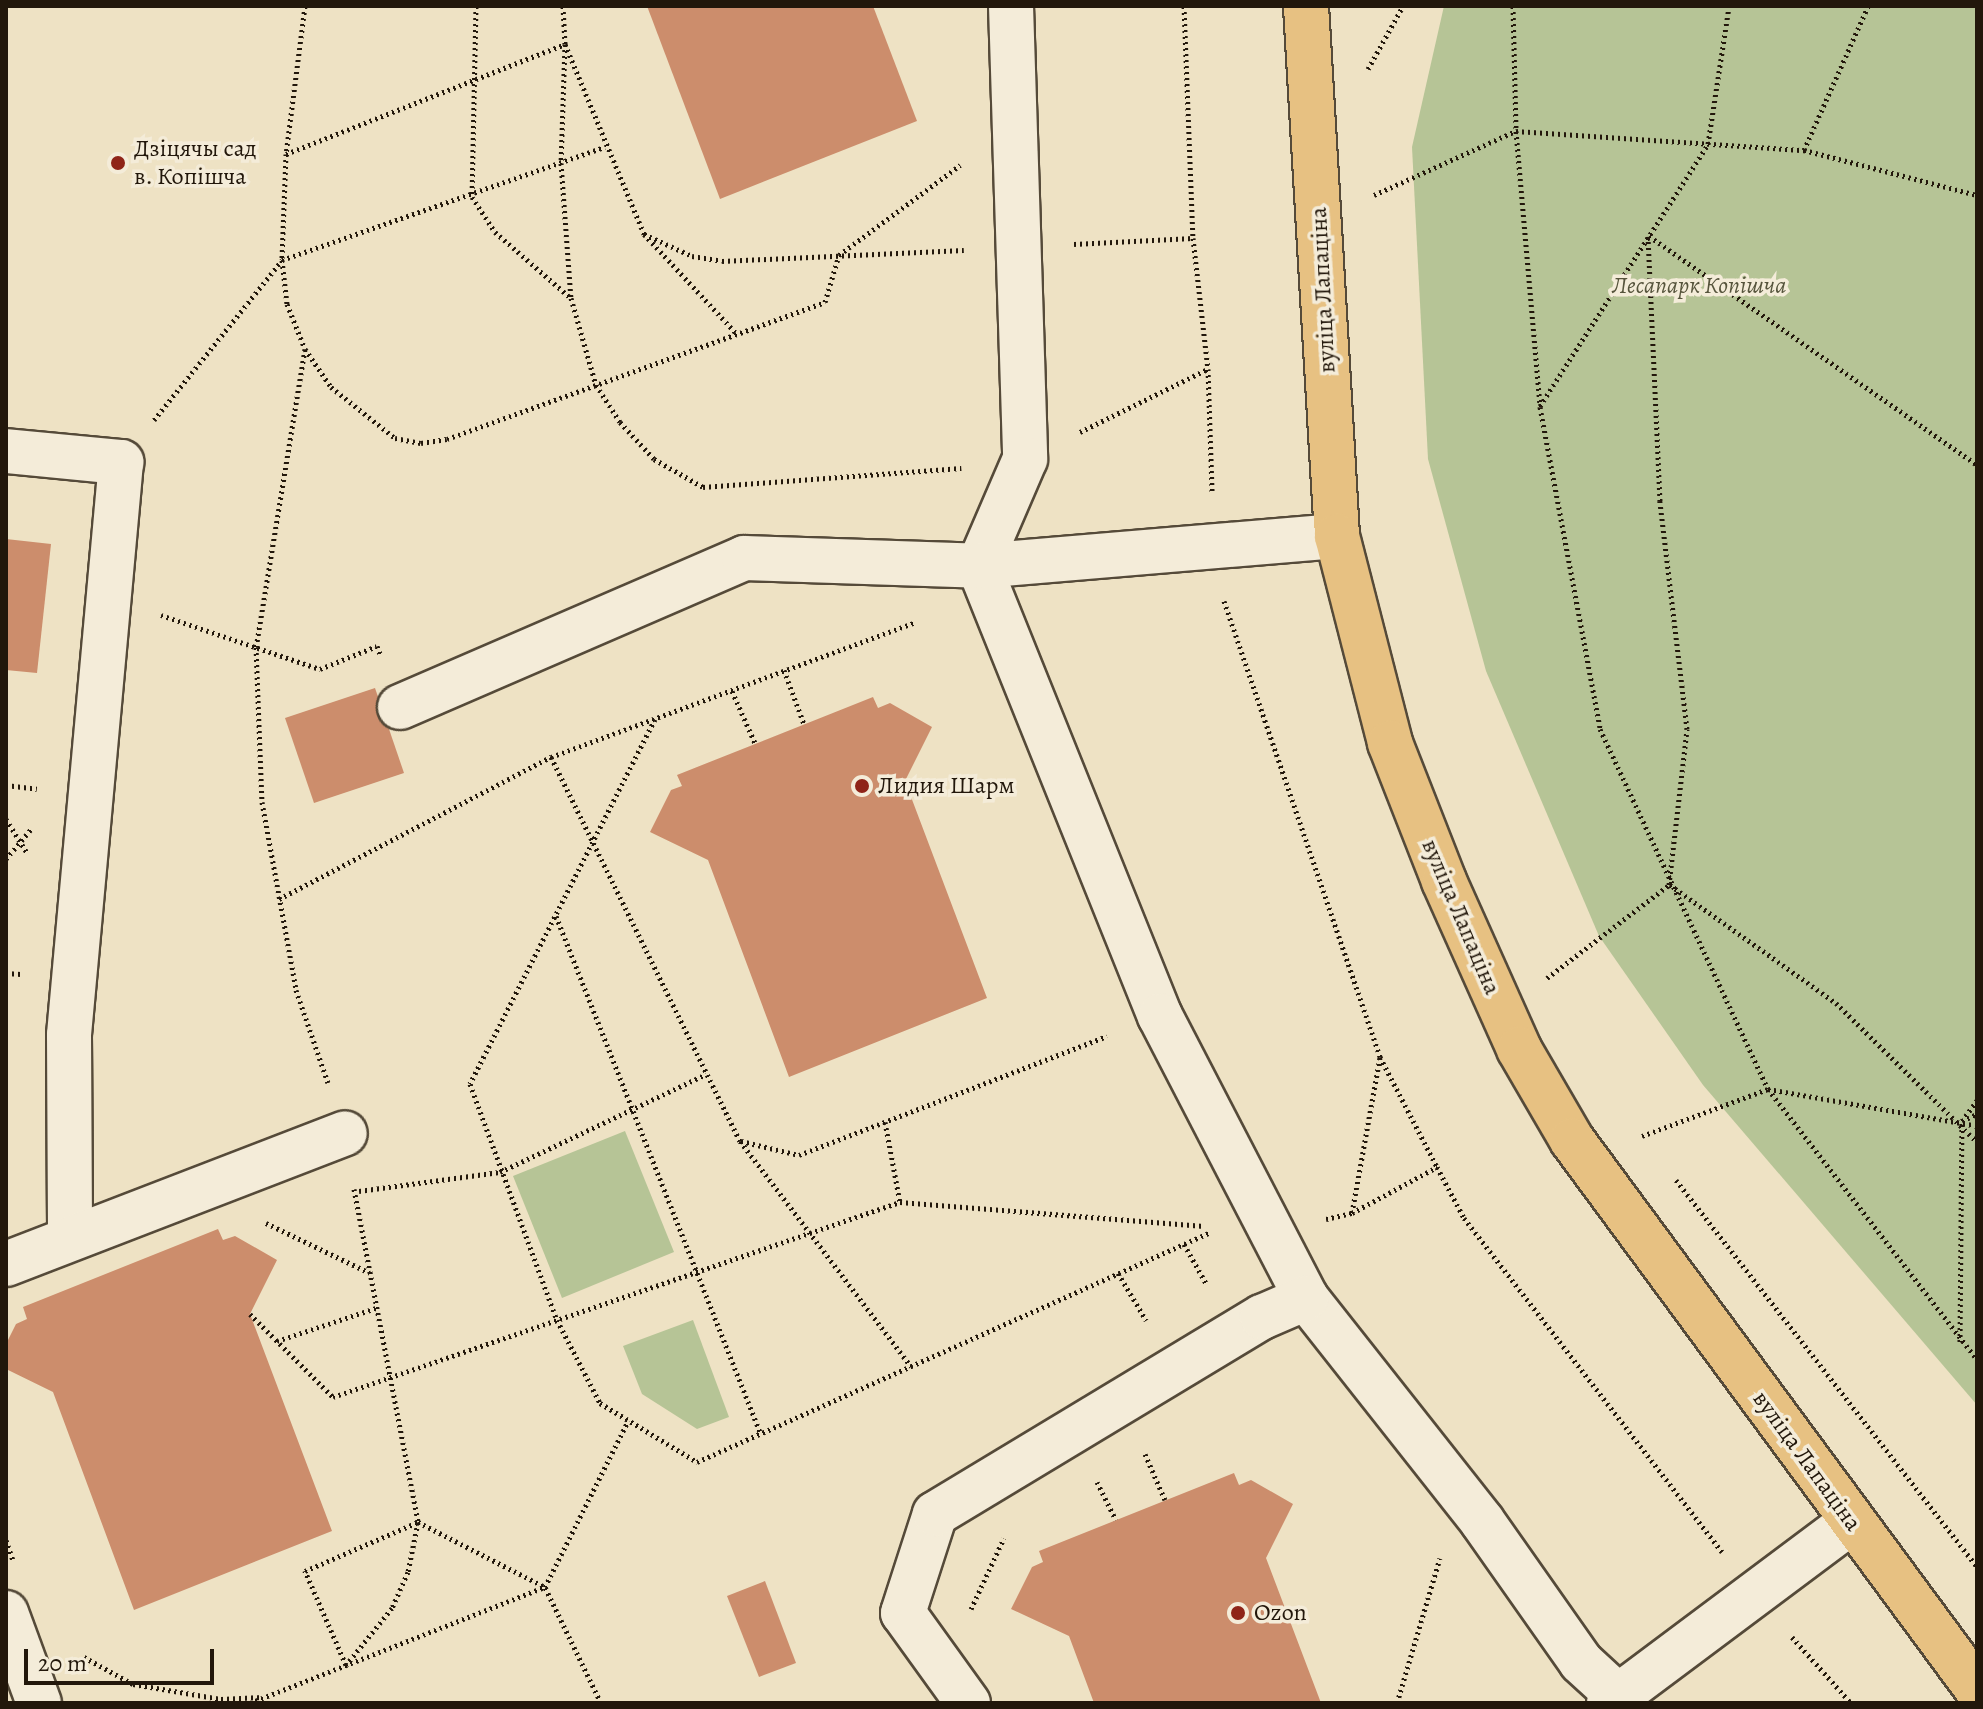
<!DOCTYPE html>
<meta charset="utf-8">
<style>
body{margin:0}
#map{position:relative;width:1983px;height:1709px;overflow:hidden;background:#eee2c4;font-family:Alegreya,serif}
div>[style]{position:absolute}
.green>*{inset:0;background:#b6c496}
.building>*{inset:0;background:#cc8d6c}
.path>*{height:5px;margin-top:-2.5px;transform-origin:0;background:repeating-linear-gradient(90deg,#22170b 0 2px,transparent 0 6px)}
.roads{filter:drop-shadow(2px 0 #554a39) drop-shadow(-2px 0 #554a39) drop-shadow(0 2px #554a39) drop-shadow(0 -2px #554a39)}
.minor>*{height:44px;margin:-22px;padding:0 22px;transform-origin:22px;border-radius:22px;background:#f4ecd9}
.major>*{height:44px;margin:-22px;padding:0 22px;transform-origin:22px;border-radius:22px;background:#e7c182}
.dots>*{width:22px;height:22px;translate:-50% -50%;box-sizing:border-box;border:4px solid #f4ecd9;border-radius:50%}
span{translate:-50% -50%;white-space:nowrap;text-align:center;line-height:1.15;-webkit-text-stroke:7px #f4ecd9;paint-order:stroke}
.poi-label{font-size:24px;color:#22170b}
.left{translate:0 -50%;text-align:left}
.park-label{font-size:24px;color:#56543c;font-style:italic}
.street-label{font-size:24px;color:#22170b}
.frame{position:absolute;inset:0;border:8px solid #22170b;pointer-events:none}
.scale{position:absolute;left:24px;top:1649px;width:190px;height:36px;box-sizing:border-box;border:4px solid #22170b;border-top:0;padding-left:10px;font-size:24px;line-height:28px;white-space:nowrap;color:#22170b;-webkit-text-stroke:6px #f4ecd9;paint-order:stroke}
</style>
<div id="map">
<div class="green">
<i style="clip-path:polygon(1444px 6px,1977px 6px,1977px 1405px,1703px 1085px,1599px 936px,1486px 671px,1428px 459px,1412px 147px)"></i>
<i style="clip-path:polygon(625px 1131px,674px 1252px,562px 1298px,513px 1176px)"></i>
<i style="clip-path:polygon(693px 1320px,729px 1417px,697px 1429px,642px 1394px,623px 1346px)"></i>
</div>
<div class="building">
<i style="clip-path:polygon(647px 6px,873px 6px,917px 121px,720px 199px)"></i>
<i style="clip-path:polygon(6px 539px,51px 544px,37px 673px,6px 670px)"></i>
<i style="clip-path:polygon(375px 688px,404px 773px,314px 803px,285px 718px)"></i>
<i style="clip-path:polygon(873px 697px,878px 708px,890px 703px,932px 727px,905px 781px,987px 998px,789px 1077px,708px 860px,650px 832px,671px 790px,682px 786px,677px 775px)"></i>
<i style="clip-path:polygon(218px 1229px,223px 1240px,235px 1236px,277px 1260px,250px 1314px,332px 1531px,134px 1610px,53px 1392px,6px 1369px,6px 1344px,16px 1324px,27px 1319px,23px 1307px)"></i>
<i style="clip-path:polygon(1234px 1473px,1239px 1485px,1251px 1480px,1293px 1504px,1266px 1558px,1321px 1703px,1094px 1703px,1069px 1636px,1011px 1609px,1032px 1567px,1043px 1562px,1039px 1551px)"></i>
<i style="clip-path:polygon(765px 1581px,796px 1663px,759px 1677px,727px 1596px)"></i>
</div>
<div class="path">
<i style="left:305px;top:6px;width:149px;rotate:97.3deg"></i>
<i style="left:286px;top:154px;width:106px;rotate:92.2deg"></i>
<i style="left:282px;top:260px;width:44px;rotate:83.5deg"></i>
<i style="left:287px;top:304px;width:48px;rotate:68.2deg"></i>
<i style="left:305px;top:349px;width:46px;rotate:55.6deg"></i>
<i style="left:331px;top:387px;width:82px;rotate:38.6deg"></i>
<i style="left:395px;top:438px;width:26px;rotate:11deg"></i>
<i style="left:421px;top:443px;width:26px;rotate:-9deg"></i>
<i style="left:447px;top:439px;width:402px;rotate:-19.9deg"></i>
<i style="left:825px;top:302px;width:49px;rotate:-73.4deg"></i>
<i style="left:839px;top:255px;width:151px;rotate:-36.6deg"></i>
<i style="left:476px;top:6px;width:191px;rotate:91.2deg"></i>
<i style="left:472px;top:197px;width:42px;rotate:56.7deg"></i>
<i style="left:495px;top:232px;width:101px;rotate:41deg"></i>
<i style="left:563px;top:6px;width:38px;rotate:87deg"></i>
<i style="left:565px;top:44px;width:206px;rotate:67.4deg"></i>
<i style="left:644px;top:234px;width:137px;rotate:47.1deg"></i>
<i style="left:1184px;top:6px;width:232px;rotate:87.8deg"></i>
<i style="left:1193px;top:238px;width:132px;rotate:83.5deg"></i>
<i style="left:1208px;top:369px;width:123px;rotate:88.1deg"></i>
<i style="left:1513px;top:6px;width:125px;rotate:88.6deg"></i>
<i style="left:1516px;top:131px;width:277px;rotate:85deg"></i>
<i style="left:1540px;top:407px;width:328px;rotate:79.4deg"></i>
<i style="left:1600px;top:729px;width:397px;rotate:65deg"></i>
<i style="left:1768px;top:1089px;width:341px;rotate:52.3deg"></i>
<i style="left:1368px;top:69px;width:72px;rotate:-60.9deg"></i>
<i style="left:1804px;top:150px;width:158px;rotate:-66deg"></i>
<i style="left:286px;top:154px;width:300px;rotate:-21.5deg"></i>
<i style="left:565px;top:44px;width:119px;rotate:91.9deg"></i>
<i style="left:561px;top:163px;width:135px;rotate:85.8deg"></i>
<i style="left:571px;top:298px;width:91px;rotate:74deg"></i>
<i style="left:596px;top:385px;width:44px;rotate:57deg"></i>
<i style="left:620px;top:422px;width:50px;rotate:47.4deg"></i>
<i style="left:654px;top:459px;width:56px;rotate:29.7deg"></i>
<i style="left:703px;top:487px;width:259px;rotate:-4.2deg"></i>
<i style="left:1374px;top:195px;width:156px;rotate:-24.3deg"></i>
<i style="left:1516px;top:131px;width:289px;rotate:3.8deg"></i>
<i style="left:1804px;top:150px;width:179px;rotate:14.6deg"></i>
<i style="left:644px;top:234px;width:53px;rotate:24.6deg"></i>
<i style="left:692px;top:256px;width:30px;rotate:9deg"></i>
<i style="left:722px;top:261px;width:242px;rotate:-2.6deg"></i>
<i style="left:1649px;top:236px;width:400px;rotate:34.9deg"></i>
<i style="left:1074px;top:244px;width:119px;rotate:-2.9deg"></i>
<i style="left:305px;top:349px;width:302px;rotate:99.3deg"></i>
<i style="left:256px;top:647px;width:155px;rotate:87.8deg"></i>
<i style="left:262px;top:802px;width:191px;rotate:79.7deg"></i>
<i style="left:296px;top:990px;width:98px;rotate:71deg"></i>
<i style="left:1540px;top:406px;width:311px;rotate:-57.3deg"></i>
<i style="left:1708px;top:144px;width:140px;rotate:-81.3deg"></i>
<i style="left:154px;top:420px;width:205px;rotate:-51.3deg"></i>
<i style="left:282px;top:260px;width:342px;rotate:-19.3deg"></i>
<i style="left:1080px;top:432px;width:143px;rotate:-26.2deg"></i>
<i style="left:1224px;top:601px;width:482px;rotate:71.1deg"></i>
<i style="left:1380px;top:1057px;width:124px;rotate:62.6deg"></i>
<i style="left:1437px;top:1167px;width:58px;rotate:62.1deg"></i>
<i style="left:1464px;top:1218px;width:422px;rotate:52.3deg"></i>
<i style="left:161px;top:615px;width:168px;rotate:18.8deg"></i>
<i style="left:320px;top:669px;width:61px;rotate:-22deg"></i>
<i style="left:377px;top:646px;width:9px;rotate:69deg"></i>
<i style="left:784px;top:670px;width:58px;rotate:69.7deg"></i>
<i style="left:732px;top:691px;width:57px;rotate:66.1deg"></i>
<i style="left:655px;top:719px;width:409px;rotate:116.9deg"></i>
<i style="left:470px;top:1084px;width:252px;rotate:69.8deg"></i>
<i style="left:557px;top:1320px;width:93px;rotate:62.6deg"></i>
<i style="left:600px;top:1403px;width:114px;rotate:31.3deg"></i>
<i style="left:697px;top:1462px;width:563px;rotate:-24.11deg"></i>
<i style="left:551px;top:757px;width:428px;rotate:63.8deg"></i>
<i style="left:740px;top:1141px;width:283px;rotate:52.8deg"></i>
<i style="left:6px;top:785px;width:31px;rotate:7deg"></i>
<i style="left:6px;top:819px;width:39px;rotate:58deg"></i>
<i style="left:6px;top:859px;width:39px;rotate:-50deg"></i>
<i style="left:1670px;top:885px;width:204px;rotate:35.4deg"></i>
<i style="left:1836px;top:1003px;width:198px;rotate:44.6deg"></i>
<i style="left:279px;top:899px;width:307px;rotate:-27.6deg"></i>
<i style="left:551px;top:757px;width:387px;rotate:-20.3deg"></i>
<i style="left:556px;top:916px;width:555px;rotate:68.43deg"></i>
<i style="left:6px;top:973px;width:15px;rotate:4deg"></i>
<i style="left:1547px;top:978px;width:153px;rotate:-37.3deg"></i>
<i style="left:1669px;top:885px;width:157px;rotate:-83.4deg"></i>
<i style="left:1687px;top:729px;width:230px;rotate:-96.8deg"></i>
<i style="left:1660px;top:501px;width:265px;rotate:-92.6deg"></i>
<i style="left:1962px;top:1121px;width:17px;rotate:-25deg"></i>
<i style="left:885px;top:1122px;width:81px;rotate:79.4deg"></i>
<i style="left:1642px;top:1136px;width:134px;rotate:-20.5deg"></i>
<i style="left:1768px;top:1089px;width:212px;rotate:10deg"></i>
<i style="left:741px;top:1141px;width:60px;rotate:13.6deg"></i>
<i style="left:799px;top:1155px;width:330px;rotate:-21.1deg"></i>
<i style="left:1676px;top:1180px;width:490px;rotate:52.1deg"></i>
<i style="left:354px;top:1189px;width:339px;rotate:79.1deg"></i>
<i style="left:418px;top:1522px;width:51px;rotate:101.3deg"></i>
<i style="left:408px;top:1572px;width:39px;rotate:114deg"></i>
<i style="left:392px;top:1608px;width:73px;rotate:128.9deg"></i>
<i style="left:346px;top:1665px;width:103px;rotate:-113.6deg"></i>
<i style="left:305px;top:1571px;width:123px;rotate:-23.4deg"></i>
<i style="left:418px;top:1522px;width:143px;rotate:27.1deg"></i>
<i style="left:359px;top:1191px;width:142px;rotate:-7.7deg"></i>
<i style="left:500px;top:1172px;width:228px;rotate:-25.4deg"></i>
<i style="left:1352px;top:1213px;width:158px;rotate:-79.8deg"></i>
<i style="left:1326px;top:1219px;width:27px;rotate:-13deg"></i>
<i style="left:1352px;top:1213px;width:97px;rotate:-28.4deg"></i>
<i style="left:266px;top:1223px;width:115px;rotate:25.7deg"></i>
<i style="left:1184px;top:1244px;width:47px;rotate:60.7deg"></i>
<i style="left:1118px;top:1273px;width:55px;rotate:59.2deg"></i>
<i style="left:250px;top:1314px;width:117px;rotate:45deg"></i>
<i style="left:333px;top:1397px;width:600px;rotate:-18.98deg"></i>
<i style="left:900px;top:1202px;width:305px;rotate:4.5deg"></i>
<i style="left:277px;top:1341px;width:104px;rotate:-18.4deg"></i>
<i style="left:1960px;top:1342px;width:221px;rotate:-89.5deg"></i>
<i style="left:1962px;top:1121px;width:26px;rotate:-54deg"></i>
<i style="left:1145px;top:1454px;width:50px;rotate:66.5deg"></i>
<i style="left:1097px;top:1482px;width:42px;rotate:63.4deg"></i>
<i style="left:6px;top:1540px;width:21px;rotate:71deg"></i>
<i style="left:971px;top:1609px;width:78px;rotate:-65.1deg"></i>
<i style="left:1792px;top:1637px;width:89px;rotate:48.2deg"></i>
<i style="left:84px;top:1657px;width:56px;rotate:28.9deg"></i>
<i style="left:133px;top:1684px;width:89px;rotate:9.7deg"></i>
<i style="left:221px;top:1699px;width:41px;rotate:-2.8deg"></i>
<i style="left:250px;top:1703px;width:317px;rotate:-21.5deg"></i>
<i style="left:601px;top:1703px;width:129px;rotate:-115.8deg"></i>
<i style="left:545px;top:1587px;width:186px;rotate:-63.4deg"></i>
<i style="left:1397px;top:1703px;width:151px;rotate:-73.5deg"></i>
</div>
<div class="roads">
<div class="minor">
<i style="left:1011px;top:6px;width:453px;rotate:88.2deg"></i>
<i style="left:1025px;top:459px;width:116px;rotate:113.3deg"></i>
<i style="left:979px;top:566px;width:485px;rotate:68.1deg"></i>
<i style="left:1160px;top:1016px;width:318px;rotate:62.6deg"></i>
<i style="left:1306px;top:1298px;width:284px;rotate:51.7deg"></i>
<i style="left:1482px;top:1521px;width:172px;rotate:54.9deg"></i>
<i style="left:1581px;top:1662px;width:49px;rotate:42.5deg"></i>
<i style="left:6px;top:451px;width:116px;rotate:5.5deg"></i>
<i style="left:121px;top:462px;width:575px;rotate:95.19deg"></i>
<i style="left:69px;top:1035px;width:202px;rotate:89.7deg"></i>
<i style="left:400px;top:707px;width:375px;rotate:-23.4deg"></i>
<i style="left:744px;top:558px;width:235px;rotate:1.9deg"></i>
<i style="left:979px;top:566px;width:359px;rotate:-4.8deg"></i>
<i style="left:6px;top:1264px;width:363px;rotate:-21.1deg"></i>
<i style="left:6px;top:1613px;width:96px;rotate:69.9deg"></i>
<i style="left:968px;top:1703px;width:111px;rotate:-125.8deg"></i>
<i style="left:903px;top:1613px;width:104px;rotate:-72.1deg"></i>
<i style="left:935px;top:1514px;width:382px;rotate:-31.1deg"></i>
<i style="left:1262px;top:1317px;width:48px;rotate:-23.4deg"></i>
<i style="left:1609px;top:1703px;width:302px;rotate:-36.8deg"></i>
</div>
<div class="major">
<i style="left:1306px;top:6px;width:531px;rotate:86.65deg"></i>
<i style="left:1337px;top:536px;width:214px;rotate:75.6deg"></i>
<i style="left:1390px;top:743px;width:148px;rotate:68.6deg"></i>
<i style="left:1444px;top:881px;width:184px;rotate:65.9deg"></i>
<i style="left:1519px;top:1049px;width:105px;rotate:59.8deg"></i>
<i style="left:1572px;top:1140px;width:682px;rotate:53.58deg"></i>
</div>
</div>
<div class="dots">
<i style="left:118px;top:163px;background:#8f2418"></i>
<i style="left:862px;top:786px;background:#8f2418"></i>
<i style="left:1238px;top:1613px;background:#8f2418"></i>
</div>
<div class="poi-label">
<span class="left" style="left:134px;top:163px">Дзіцячы сад<br>в. Копішча</span>
<span class="left" style="left:878px;top:786px">Лидия Шарм</span>
<span class="left" style="left:1254px;top:1613px">Ozon</span>
</div>
<div class="park-label">
<span style="left:1699px;top:286px">Лесапарк Копішча</span>
</div>
<div class="street-label">
<span style="left:1323px;top:290px;rotate:-93deg">вуліца Лапаціна</span>
<span style="left:1461px;top:917px;rotate:67deg">вуліца Лапаціна</span>
<span style="left:1807px;top:1461px;rotate:54deg">вуліца Лапаціна</span>
</div>
<div class="frame"></div>
<div class="scale">20 m</div>
</div>
